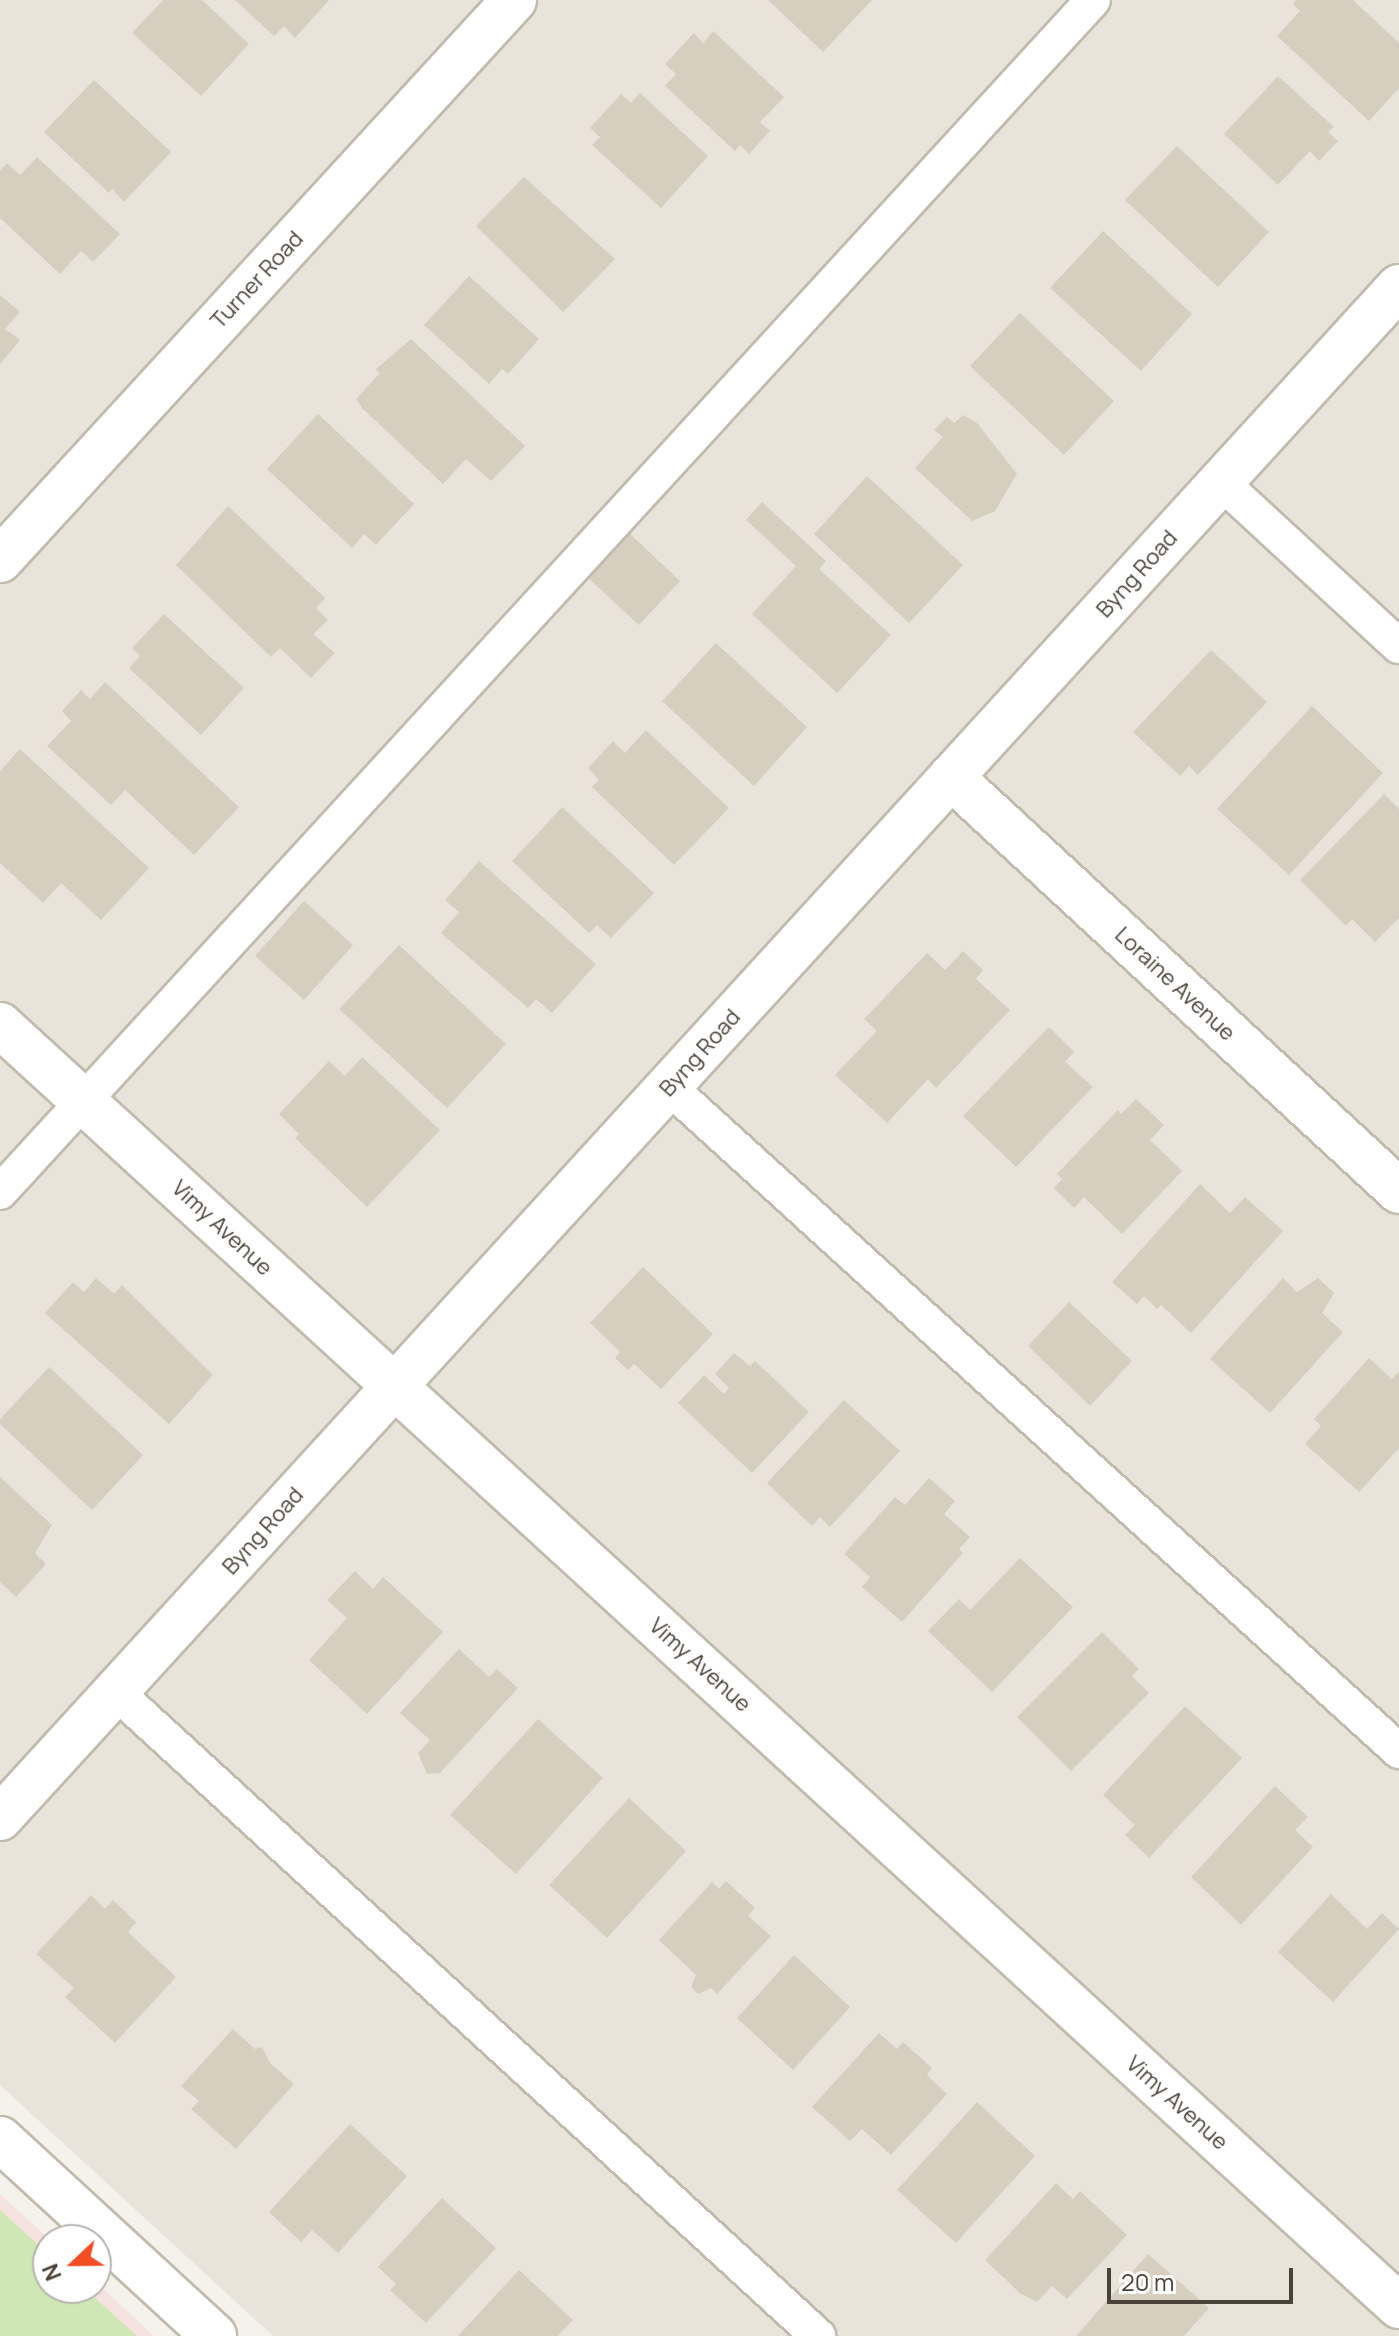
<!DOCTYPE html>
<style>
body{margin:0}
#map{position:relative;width:1399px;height:2336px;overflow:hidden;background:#f5f2eb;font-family:Manrope,sans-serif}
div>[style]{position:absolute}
.residential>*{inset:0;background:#e9e4d9}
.medical>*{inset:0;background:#f5e3df}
.green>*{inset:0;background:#cee7b5}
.building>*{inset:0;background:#d6cfc0}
.roads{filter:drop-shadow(2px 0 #c0bbad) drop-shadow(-2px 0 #c0bbad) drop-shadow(0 2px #c0bbad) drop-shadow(0 -2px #c0bbad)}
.service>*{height:34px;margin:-17px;padding:0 17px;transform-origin:17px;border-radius:17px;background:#fff}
.minor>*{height:44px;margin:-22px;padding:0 22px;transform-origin:22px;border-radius:22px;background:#fff}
span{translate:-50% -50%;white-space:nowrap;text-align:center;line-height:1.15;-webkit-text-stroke:6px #fff;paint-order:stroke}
.street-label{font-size:22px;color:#494339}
.north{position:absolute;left:32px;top:2224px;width:80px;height:80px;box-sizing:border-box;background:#fff;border:2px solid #b6b4b0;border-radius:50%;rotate:248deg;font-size:22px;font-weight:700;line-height:32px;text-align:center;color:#494339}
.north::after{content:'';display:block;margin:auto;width:28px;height:36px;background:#f44d23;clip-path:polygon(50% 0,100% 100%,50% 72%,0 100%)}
.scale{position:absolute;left:1107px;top:2268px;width:186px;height:36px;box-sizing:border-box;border:4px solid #494339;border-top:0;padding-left:10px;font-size:24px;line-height:28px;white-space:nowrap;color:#494339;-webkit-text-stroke:6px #fff;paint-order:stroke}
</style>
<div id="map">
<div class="residential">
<i style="clip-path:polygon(0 0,1399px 0,1399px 2336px,273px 2336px,0 2085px)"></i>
</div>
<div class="medical">
<i style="clip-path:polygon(0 2194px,50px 2240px,48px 2288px,96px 2288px,96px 2282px,154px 2336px,0 2336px)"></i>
</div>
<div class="green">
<i style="clip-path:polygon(0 2210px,48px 2254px,48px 2288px,84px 2288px,137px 2336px,0 2336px)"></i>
</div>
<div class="building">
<i style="clip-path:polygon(163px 0,202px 0,249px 44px,201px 96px,132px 33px)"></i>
<i style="clip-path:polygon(235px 0,329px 0,295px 38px,284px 26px,274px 36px)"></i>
<i style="clip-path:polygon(768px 0,872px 0,823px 52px)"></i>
<i style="clip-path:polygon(1296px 0,1353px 0,1399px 43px,1399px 88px,1369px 121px,1277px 36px,1300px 11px,1293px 4px)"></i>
<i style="clip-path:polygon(713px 31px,784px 97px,760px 122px,770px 131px,749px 154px,740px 145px,735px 151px,665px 86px,676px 74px,665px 64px,694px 33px,703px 43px)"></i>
<i style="clip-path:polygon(1278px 76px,1334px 127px,1328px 132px,1338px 141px,1319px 161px,1310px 151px,1278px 185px,1224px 134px)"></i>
<i style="clip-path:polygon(94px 80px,171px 152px,124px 202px,112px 189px,109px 193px,44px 132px)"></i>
<i style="clip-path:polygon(640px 93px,708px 156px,661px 208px,592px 145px,600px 137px,590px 128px,621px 94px,631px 103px)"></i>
<i style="clip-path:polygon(1177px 146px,1269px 232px,1218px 287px,1125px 200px)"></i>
<i style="clip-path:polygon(37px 157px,120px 234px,93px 262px,81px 251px,60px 274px,0 218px,0 171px,7px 163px,20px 175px)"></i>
<i style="clip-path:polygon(524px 177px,615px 259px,563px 312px,476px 226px)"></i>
<i style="clip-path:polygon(1103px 231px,1192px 314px,1141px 371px,1050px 288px)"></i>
<i style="clip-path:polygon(469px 276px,539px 339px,508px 374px,502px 369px,489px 384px,424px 325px)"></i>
<i style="clip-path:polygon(0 295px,20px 312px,5px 329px,20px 340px,0 364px)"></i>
<i style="clip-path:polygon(1020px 313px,1114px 401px,1064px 455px,970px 366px)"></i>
<i style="clip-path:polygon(411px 339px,525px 446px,491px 481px,466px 459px,443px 484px,363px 409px,356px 399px,380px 373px,376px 369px)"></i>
<i style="clip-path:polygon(318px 414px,414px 504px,376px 545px,364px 534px,352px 548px,267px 469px)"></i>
<i style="clip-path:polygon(963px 415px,977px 423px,1017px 474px,995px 511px,972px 521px,915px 468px,943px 437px,934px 430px,947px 417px,954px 423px)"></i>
<i style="clip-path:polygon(867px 476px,963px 565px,909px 623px,814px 534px)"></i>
<i style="clip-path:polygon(762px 502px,826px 561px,819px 569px,891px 635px,837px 693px,752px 614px,796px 566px,746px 520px)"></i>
<i style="clip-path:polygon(228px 506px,325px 598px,316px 608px,328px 620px,313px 634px,335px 653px,311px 678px,280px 648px,271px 657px,176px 565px)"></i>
<i style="clip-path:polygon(628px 532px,680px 581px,639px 625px,587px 577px)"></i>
<i style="clip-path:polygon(164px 614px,244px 688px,201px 735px,129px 668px,140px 656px,132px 648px)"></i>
<i style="clip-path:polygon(716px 643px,807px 727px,754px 786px,662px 701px)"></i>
<i style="clip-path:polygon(1211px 650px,1267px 702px,1198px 775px,1189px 766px,1180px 776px,1133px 732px)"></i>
<i style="clip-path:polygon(105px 682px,239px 807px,194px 855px,125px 790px,111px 805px,47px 746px,71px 721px,62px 711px,81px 690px,90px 699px)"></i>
<i style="clip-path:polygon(1312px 706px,1383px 773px,1289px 875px,1217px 809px)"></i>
<i style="clip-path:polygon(646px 730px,729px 808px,674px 865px,592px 787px,599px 780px,588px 768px,613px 741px,625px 753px)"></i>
<i style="clip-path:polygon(20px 749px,149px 868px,101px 920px,61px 883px,43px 903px,0 863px,0 771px)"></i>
<i style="clip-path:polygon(1384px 794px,1399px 809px,1399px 918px,1375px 942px,1352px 919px,1346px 926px,1300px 880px)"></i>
<i style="clip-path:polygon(562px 807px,654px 893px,611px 938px,597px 925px,589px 933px,512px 861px)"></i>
<i style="clip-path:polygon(479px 861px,596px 964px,552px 1013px,536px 999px,528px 1008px,441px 933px,459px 912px,445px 900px)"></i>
<i style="clip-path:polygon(304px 901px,353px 945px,304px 1000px,255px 956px)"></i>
<i style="clip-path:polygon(399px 945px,506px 1044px,447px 1108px,339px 1009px)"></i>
<i style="clip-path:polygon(963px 951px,983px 970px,976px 979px,1010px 1010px,936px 1088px,928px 1079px,887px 1123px,835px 1075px,877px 1031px,864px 1019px,927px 953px,945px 970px)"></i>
<i style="clip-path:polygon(1049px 1027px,1074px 1052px,1065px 1062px,1093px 1087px,1016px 1167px,963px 1116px)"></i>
<i style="clip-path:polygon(362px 1057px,440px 1130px,367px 1207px,295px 1138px,299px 1134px,279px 1114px,329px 1061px,345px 1076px)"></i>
<i style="clip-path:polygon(1136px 1099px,1164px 1125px,1150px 1140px,1182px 1171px,1122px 1234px,1084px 1197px,1074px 1208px,1054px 1188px,1062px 1179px,1057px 1174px,1118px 1110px,1121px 1114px)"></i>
<i style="clip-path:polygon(1200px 1184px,1230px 1213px,1245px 1197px,1283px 1231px,1191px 1333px,1161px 1305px,1157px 1309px,1144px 1296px,1137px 1304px,1112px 1282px)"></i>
<i style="clip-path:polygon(643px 1267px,713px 1334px,661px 1389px,634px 1364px,628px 1370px,615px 1358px,620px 1352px,590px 1323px)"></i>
<i style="clip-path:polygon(96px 1278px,114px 1294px,122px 1285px,213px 1375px,169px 1424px,45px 1313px,73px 1282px,84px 1292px)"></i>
<i style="clip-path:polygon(1283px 1278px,1297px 1292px,1318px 1278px,1334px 1293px,1322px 1313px,1343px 1332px,1270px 1413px,1210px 1359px)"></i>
<i style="clip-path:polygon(1069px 1302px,1132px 1361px,1090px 1406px,1028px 1346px)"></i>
<i style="clip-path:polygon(734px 1353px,750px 1366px,755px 1361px,809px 1412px,752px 1473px,678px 1403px,704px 1375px,724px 1394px,729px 1388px,715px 1374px)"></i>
<i style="clip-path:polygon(1369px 1358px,1392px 1379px,1399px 1371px,1399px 1448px,1359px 1492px,1305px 1444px,1321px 1426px,1314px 1419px)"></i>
<i style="clip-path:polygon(49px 1367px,143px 1455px,92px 1510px,0 1424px,0 1419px)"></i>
<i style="clip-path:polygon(844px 1400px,900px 1451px,830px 1527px,820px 1517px,812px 1526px,767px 1483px)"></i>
<i style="clip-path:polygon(0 1477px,52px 1525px,35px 1553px,46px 1564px,16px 1597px,0 1582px)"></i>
<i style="clip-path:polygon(929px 1478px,955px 1501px,944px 1514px,970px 1537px,959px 1549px,963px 1553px,902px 1622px,862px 1587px,870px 1577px,844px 1554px,895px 1497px,905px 1505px)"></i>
<i style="clip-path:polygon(1020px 1558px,1073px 1607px,992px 1692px,928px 1631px,959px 1599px,970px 1610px)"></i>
<i style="clip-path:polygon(355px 1571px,373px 1589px,383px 1577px,443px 1632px,367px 1714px,309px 1660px,347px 1618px,327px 1600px)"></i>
<i style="clip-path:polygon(1102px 1632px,1139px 1669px,1132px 1676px,1149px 1693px,1071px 1771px,1017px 1717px)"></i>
<i style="clip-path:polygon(459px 1649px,489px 1677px,497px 1669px,518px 1688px,440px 1773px,427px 1774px,418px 1753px,430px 1740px,400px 1713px)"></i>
<i style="clip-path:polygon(1185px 1706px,1242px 1758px,1149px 1858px,1125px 1835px,1135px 1825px,1103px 1795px)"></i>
<i style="clip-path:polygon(538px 1719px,603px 1778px,516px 1874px,450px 1815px)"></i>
<i style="clip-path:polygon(1275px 1786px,1308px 1817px,1295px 1830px,1313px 1847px,1241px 1925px,1191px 1877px)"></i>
<i style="clip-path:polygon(629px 1798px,686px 1851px,607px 1938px,549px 1885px)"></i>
<i style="clip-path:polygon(726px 1881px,755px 1908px,748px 1916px,771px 1936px,717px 1994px,711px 1988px,698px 1994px,691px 1987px,696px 1975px,659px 1940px,712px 1882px,719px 1889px)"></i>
<i style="clip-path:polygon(1331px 1894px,1367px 1929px,1382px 1913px,1399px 1929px,1333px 2002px,1278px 1952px)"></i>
<i style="clip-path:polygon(91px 1895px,105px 1909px,113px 1900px,136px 1922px,128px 1932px,176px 1977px,115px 2043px,65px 1997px,74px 1988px,36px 1954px)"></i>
<i style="clip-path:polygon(794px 1955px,850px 2007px,793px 2070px,737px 2018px)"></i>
<i style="clip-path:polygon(233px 2029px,255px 2049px,262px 2047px,270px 2063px,294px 2084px,236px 2149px,191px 2109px,199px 2101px,181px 2086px)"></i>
<i style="clip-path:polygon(879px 2033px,897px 2049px,903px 2042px,932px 2068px,927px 2075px,947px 2094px,891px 2155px,862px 2129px,850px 2141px,812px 2107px)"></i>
<i style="clip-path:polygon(977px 2102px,1035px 2156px,956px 2243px,897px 2190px)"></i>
<i style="clip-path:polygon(350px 2124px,407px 2176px,338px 2253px,312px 2230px,301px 2242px,269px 2212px)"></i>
<i style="clip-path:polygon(1056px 2183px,1073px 2199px,1080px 2191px,1127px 2235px,1067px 2299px,1052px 2286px,1037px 2302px,1021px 2294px,985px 2260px)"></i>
<i style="clip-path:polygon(442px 2198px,496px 2248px,426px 2323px,390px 2290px,396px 2284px,378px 2267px)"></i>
<i style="clip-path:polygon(1148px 2254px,1209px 2308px,1184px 2336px,1076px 2336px)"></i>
<i style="clip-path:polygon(519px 2270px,573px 2320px,558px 2336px,458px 2336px)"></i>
</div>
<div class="roads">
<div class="service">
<i style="left:1221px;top:482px;width:242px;rotate:42.7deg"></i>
<i style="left:669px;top:1087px;width:987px;rotate:42.29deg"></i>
<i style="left:0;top:1192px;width:1617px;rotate:-47.48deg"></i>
<i style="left:116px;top:1692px;width:953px;rotate:42.53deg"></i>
</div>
<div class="minor">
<i style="left:0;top:560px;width:760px;rotate:-47.45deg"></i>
<i style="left:951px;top:777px;width:610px;rotate:42.74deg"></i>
<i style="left:0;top:1025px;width:1897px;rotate:42.48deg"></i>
<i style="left:0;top:1818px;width:2074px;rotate:-47.58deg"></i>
<i style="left:0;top:2139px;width:291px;rotate:42.6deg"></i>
</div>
</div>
<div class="street-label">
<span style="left:257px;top:280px;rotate:-47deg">Turner Road</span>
<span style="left:1137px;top:574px;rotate:-48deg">Byng Road</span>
<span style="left:1175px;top:984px;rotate:43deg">Loraine Avenue</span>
<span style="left:700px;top:1053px;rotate:-48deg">Byng Road</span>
<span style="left:222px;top:1228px;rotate:43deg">Vimy Avenue</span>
<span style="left:263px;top:1531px;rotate:-48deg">Byng Road</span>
<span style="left:700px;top:1665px;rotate:42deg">Vimy Avenue</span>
<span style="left:1177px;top:2103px;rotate:42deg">Vimy Avenue</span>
</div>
<div class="north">N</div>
<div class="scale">20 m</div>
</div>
